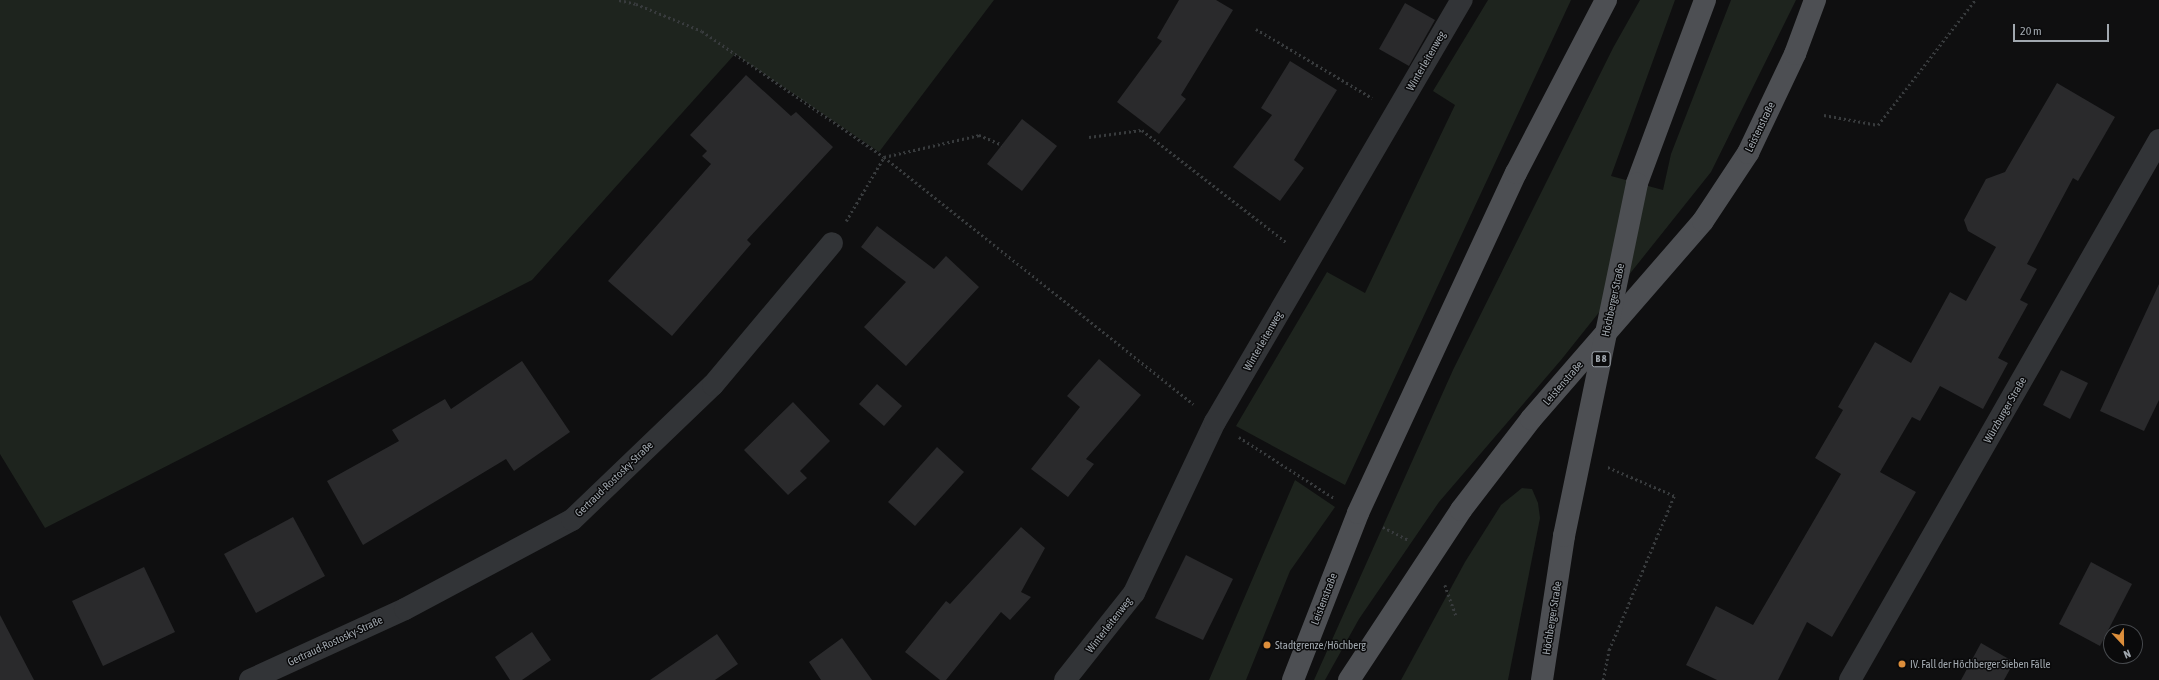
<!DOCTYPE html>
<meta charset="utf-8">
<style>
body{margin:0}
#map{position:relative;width:2159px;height:680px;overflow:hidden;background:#0f0f10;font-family:"Asap Condensed",sans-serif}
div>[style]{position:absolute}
.green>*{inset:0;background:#1e241e}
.building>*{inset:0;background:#2a2a2c}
.path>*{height:2.5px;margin-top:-1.25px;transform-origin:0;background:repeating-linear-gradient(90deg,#383b3d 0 2px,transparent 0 5px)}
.minor>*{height:22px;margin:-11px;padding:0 11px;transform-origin:11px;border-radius:11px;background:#323437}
.major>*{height:22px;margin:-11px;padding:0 11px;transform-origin:11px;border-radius:11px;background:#4d4f53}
.major-bridge>*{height:22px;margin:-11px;padding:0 11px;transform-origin:11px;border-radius:11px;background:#4d4f53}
.dots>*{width:11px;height:11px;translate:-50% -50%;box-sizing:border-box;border:2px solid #0a0a0b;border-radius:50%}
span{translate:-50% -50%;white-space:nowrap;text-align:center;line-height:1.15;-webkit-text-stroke:3px #0a0a0b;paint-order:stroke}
.shield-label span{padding:1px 3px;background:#0a0a0b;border:1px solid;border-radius:3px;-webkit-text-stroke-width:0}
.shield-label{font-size:10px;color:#a1a8af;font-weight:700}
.street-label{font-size:11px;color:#a1a8af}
.poi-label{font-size:11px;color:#a1a8af}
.left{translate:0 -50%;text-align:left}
.north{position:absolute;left:2103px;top:624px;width:40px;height:40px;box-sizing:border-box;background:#0a0a0b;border:1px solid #46494d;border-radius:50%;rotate:158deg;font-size:11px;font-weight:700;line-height:16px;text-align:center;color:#a1a8af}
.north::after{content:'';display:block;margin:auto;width:14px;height:18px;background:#dc8e3b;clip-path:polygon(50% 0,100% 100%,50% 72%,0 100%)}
.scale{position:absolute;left:2013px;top:24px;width:96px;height:18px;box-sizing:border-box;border:2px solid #a1a8af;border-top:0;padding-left:5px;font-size:12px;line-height:14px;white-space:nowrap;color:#a1a8af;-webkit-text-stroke:3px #0a0a0b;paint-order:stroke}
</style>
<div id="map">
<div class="green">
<i style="clip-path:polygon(0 0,994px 0,879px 152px,735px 54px,532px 280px,45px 528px,0 454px)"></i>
<i style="clip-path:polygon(1488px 0,1571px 0,1345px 485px,1236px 426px,1327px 272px,1365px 293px,1455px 105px,1433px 91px)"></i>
<i style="clip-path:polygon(1640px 0,1675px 0,1611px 176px,1663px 190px,1671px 154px,1731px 0,1796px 0,1711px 172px,1561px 360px,1439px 502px,1359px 619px,1325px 680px,1314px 680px,1453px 370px,1613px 48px)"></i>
<i style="clip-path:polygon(1295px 480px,1335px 507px,1290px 571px,1246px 680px,1209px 680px)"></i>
<i style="clip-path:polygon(1522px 488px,1532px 489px,1538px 503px,1540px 518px,1508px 680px,1401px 680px,1465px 562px,1501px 505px)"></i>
</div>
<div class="building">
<i style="clip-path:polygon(1179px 0,1216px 0,1233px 10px,1181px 95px,1186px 99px,1159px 134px,1117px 102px,1162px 41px,1157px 38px)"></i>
<i style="clip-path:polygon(1405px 3px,1435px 20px,1409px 66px,1379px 49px)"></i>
<i style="clip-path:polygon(1290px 61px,1337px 90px,1294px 160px,1304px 168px,1280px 201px,1233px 167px,1272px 115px,1261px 108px)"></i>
<i style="clip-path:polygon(746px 75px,791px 116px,796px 112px,833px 147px,747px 240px,751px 244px,672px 336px,608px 281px,711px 164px,702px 156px,707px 151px,690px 135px)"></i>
<i style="clip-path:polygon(2057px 83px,2115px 117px,2078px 181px,2073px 178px,2027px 264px,2037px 269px,2020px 300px,2028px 304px,1998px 358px,2008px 363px,1983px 409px,1940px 386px,1920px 421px,1912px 417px,1880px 472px,1916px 492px,1832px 637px,1807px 622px,1778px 680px,1717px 680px,1686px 665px,1716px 606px,1753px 625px,1841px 474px,1815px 458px,1843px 410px,1838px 407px,1875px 342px,1911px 363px,1950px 292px,1966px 301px,1996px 247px,1968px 231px,1964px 220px,1986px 179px,2005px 172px)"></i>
<i style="clip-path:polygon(1022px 119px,1057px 146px,1022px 191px,987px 164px)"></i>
<i style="clip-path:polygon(877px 226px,934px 269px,946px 256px,979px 287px,906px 366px,864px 327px,906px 282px,861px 247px)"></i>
<i style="clip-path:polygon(2159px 284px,2159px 400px,2144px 431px,2100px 411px)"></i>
<i style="clip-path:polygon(1099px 359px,1141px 395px,1086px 459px,1094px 464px,1068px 497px,1031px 469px,1080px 407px,1067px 396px)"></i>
<i style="clip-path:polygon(522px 361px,570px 432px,514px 471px,506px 459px,363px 545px,327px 481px,399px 441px,392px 430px,445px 399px,451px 409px)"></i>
<i style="clip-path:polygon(2061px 370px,2088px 383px,2070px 419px,2043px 405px)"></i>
<i style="clip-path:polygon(877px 384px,902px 406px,884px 426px,859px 404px)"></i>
<i style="clip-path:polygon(793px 402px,830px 441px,800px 471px,807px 478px,788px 495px,744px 450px)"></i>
<i style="clip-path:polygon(937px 447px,964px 472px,915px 526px,888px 502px)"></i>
<i style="clip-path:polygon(293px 517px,325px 576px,256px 613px,224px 554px)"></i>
<i style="clip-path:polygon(1021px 527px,1045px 548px,1021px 592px,1031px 597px,1010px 620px,1001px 612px,946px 680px,940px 680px,905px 652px,946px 601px,950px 604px)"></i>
<i style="clip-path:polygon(1186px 555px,1233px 579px,1203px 640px,1155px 618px)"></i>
<i style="clip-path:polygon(2091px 562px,2132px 584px,2100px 646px,2059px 624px)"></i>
<i style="clip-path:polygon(144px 567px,175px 632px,103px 666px,72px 601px)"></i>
<i style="clip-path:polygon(0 615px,34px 680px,0 680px)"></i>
<i style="clip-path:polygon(532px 632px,551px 660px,522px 680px,510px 680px,495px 657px)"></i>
<i style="clip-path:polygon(717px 634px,738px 664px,715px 680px,650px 680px)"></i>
<i style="clip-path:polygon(842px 638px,872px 680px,821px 680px,809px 662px)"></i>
<i style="clip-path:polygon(1981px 643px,2014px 662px,2004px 680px,1961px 680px)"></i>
</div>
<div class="path">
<i style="left:619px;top:0;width:17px;rotate:13deg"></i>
<i style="left:636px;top:4px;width:71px;rotate:22.2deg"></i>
<i style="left:702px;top:31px;width:221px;rotate:34.7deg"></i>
<i style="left:884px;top:157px;width:396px;rotate:38.6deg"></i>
<i style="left:1256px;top:29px;width:135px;rotate:30.7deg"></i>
<i style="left:1824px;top:115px;width:55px;rotate:10.5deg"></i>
<i style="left:1878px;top:125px;width:158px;rotate:-52.2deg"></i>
<i style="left:1089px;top:137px;width:53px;rotate:-7.5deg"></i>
<i style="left:1142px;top:130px;width:184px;rotate:37.9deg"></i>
<i style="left:846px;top:221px;width:74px;rotate:-59.3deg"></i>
<i style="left:884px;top:157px;width:98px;rotate:-13deg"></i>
<i style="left:979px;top:135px;width:25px;rotate:23deg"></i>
<i style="left:1239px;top:437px;width:113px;rotate:32.7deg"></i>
<i style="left:1383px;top:527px;width:29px;rotate:27deg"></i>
<i style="left:1445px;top:585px;width:32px;rotate:70deg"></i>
<i style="left:1603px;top:680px;width:31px;rotate:-79deg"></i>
<i style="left:1609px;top:650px;width:167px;rotate:-67.1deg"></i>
<i style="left:1674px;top:496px;width:74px;rotate:-156.9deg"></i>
</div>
<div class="minor">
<i style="left:250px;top:680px;width:170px;rotate:-24.6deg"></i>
<i style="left:405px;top:609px;width:189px;rotate:-28.1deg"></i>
<i style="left:572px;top:520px;width:195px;rotate:-43.8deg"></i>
<i style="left:713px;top:385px;width:185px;rotate:-50deg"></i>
<i style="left:1065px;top:680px;width:111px;rotate:-51.6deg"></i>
<i style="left:1134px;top:593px;width:189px;rotate:-64.7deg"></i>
<i style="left:1215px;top:422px;width:489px;rotate:-59.7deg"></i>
<i style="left:1850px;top:680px;width:622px;rotate:-60.22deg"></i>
</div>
<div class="major">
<i style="left:1637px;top:183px;width:195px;rotate:-69.6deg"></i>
<i style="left:1293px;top:680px;width:179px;rotate:-68.7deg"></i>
<i style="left:1358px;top:513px;width:375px;rotate:-65.1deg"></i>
<i style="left:1516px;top:173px;width:195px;rotate:-62.5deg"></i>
<i style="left:1349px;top:680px;width:204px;rotate:-56.6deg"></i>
<i style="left:1461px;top:510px;width:115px;rotate:-52.4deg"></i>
<i style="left:1531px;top:419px;width:262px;rotate:-49deg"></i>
<i style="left:1703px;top:221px;width:82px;rotate:-56.5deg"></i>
<i style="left:1748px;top:153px;width:110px;rotate:-64.6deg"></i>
<i style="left:1795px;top:54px;width:58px;rotate:-69.7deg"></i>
<i style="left:1542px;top:680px;width:146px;rotate:-81.3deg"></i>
</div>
<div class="major-bridge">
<i style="left:1564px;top:536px;width:360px;rotate:-78.3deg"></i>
</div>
<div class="dots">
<i style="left:1267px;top:645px;background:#dc8e3b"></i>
<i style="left:1902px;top:664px;background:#dc8e3b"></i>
</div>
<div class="shield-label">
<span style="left:1601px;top:359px">B 8</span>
</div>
<div class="street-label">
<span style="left:1426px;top:61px;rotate:-60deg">Winterleitenweg</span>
<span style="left:1760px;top:127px;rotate:-64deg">Leistenstraße</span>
<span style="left:1613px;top:300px;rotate:-78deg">Höchberger Straße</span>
<span style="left:1263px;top:341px;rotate:-60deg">Winterleitenweg</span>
<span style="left:1563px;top:383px;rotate:-49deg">Leistenstraße</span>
<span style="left:2005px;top:410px;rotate:-60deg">Würzburger Straße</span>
<span style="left:614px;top:479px;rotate:-44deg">Gertraud-Rostosky-Straße</span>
<span style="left:1324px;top:599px;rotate:-69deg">Leistenstraße</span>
<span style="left:1552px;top:618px;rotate:-81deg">Höchberger Straße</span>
<span style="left:1109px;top:625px;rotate:-52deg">Winterleitenweg</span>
<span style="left:335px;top:641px;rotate:-25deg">Gertraud-Rostosky-Straße</span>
</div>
<div class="poi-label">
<span class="left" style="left:1275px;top:645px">Stadtgrenze/Höchberg</span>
<span class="left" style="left:1910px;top:664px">IV. Fall der Höchberger Sieben Fälle</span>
</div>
<div class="north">N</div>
<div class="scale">20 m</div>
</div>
